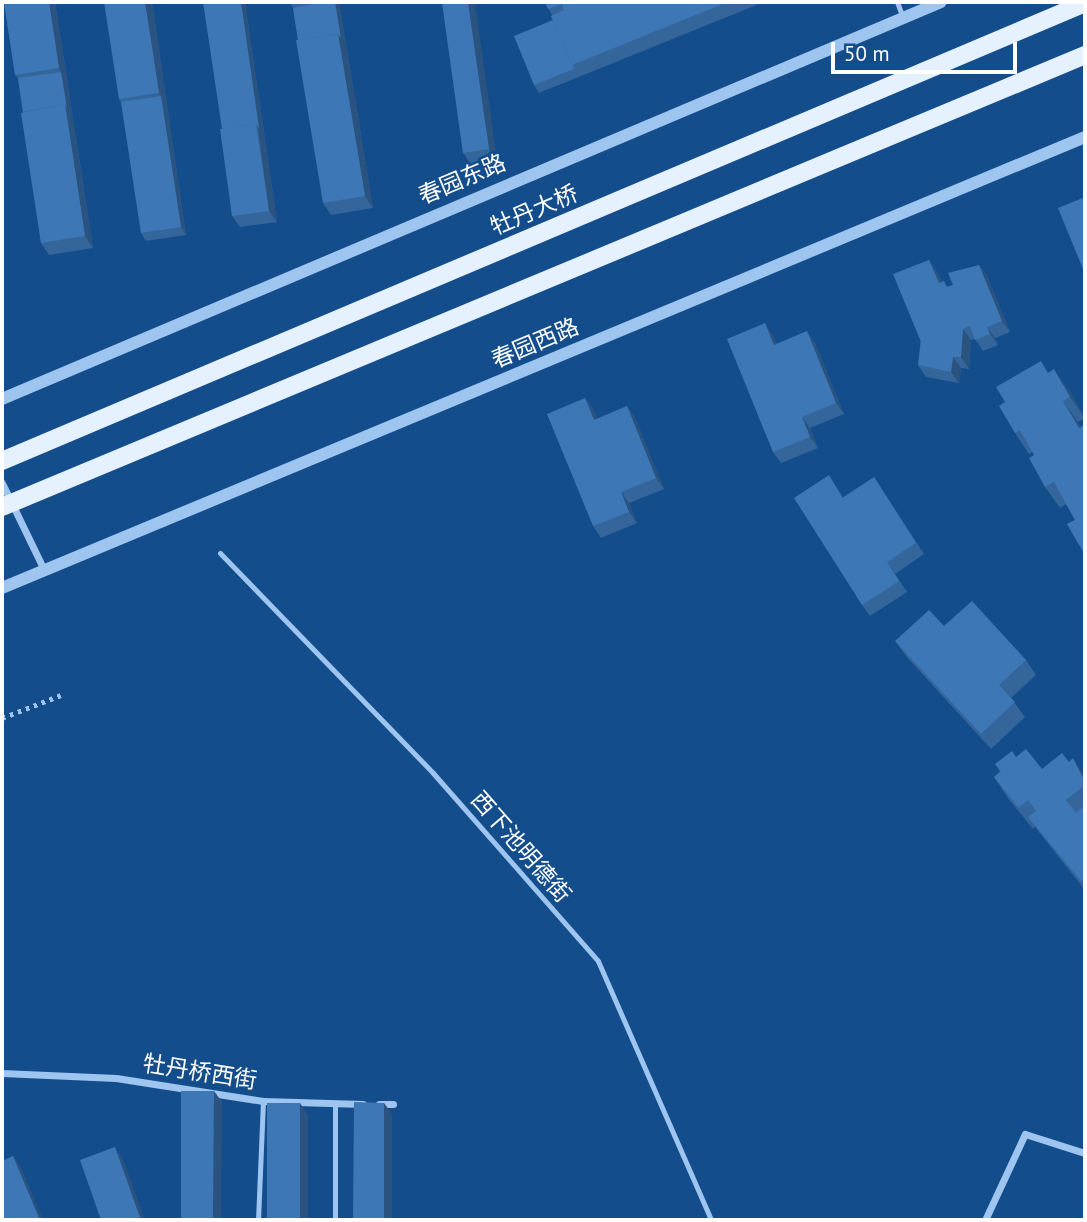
<!DOCTYPE html>
<meta charset="utf-8">
<style>
body{margin:0}
#map{position:relative;width:1087px;height:1222px;overflow:hidden;background:#144d8c;font-family:"PT Sans","Noto Sans SC",sans-serif}
div>[style]{position:absolute}
.path>*{height:4.5px;margin-top:-2.25px;transform-origin:0;background:repeating-linear-gradient(90deg,#9dc5f0 0 3.5px,transparent 0 8.5px)}
.service>*{height:5px;margin:-2.5px;padding:0 2.5px;transform-origin:2.5px;border-radius:2.5px;background:#9dc5f0}
.minor>*{height:7px;margin:-3.5px;padding:0 3.5px;transform-origin:3.5px;border-radius:3.5px;background:#9dc5f0}
.tertiary>*{height:12px;margin:-6px;padding:0 6px;transform-origin:6px;border-radius:6px;background:#9dc5f0}
.primary>*{height:18px;margin:-9px;padding:0 9px;transform-origin:9px;border-radius:9px;background:#e6f1ff}
.primary-bridge>*{height:18px;margin:-9px;padding:0 9px;transform-origin:9px;border-radius:9px;background:#e6f1ff}
.wall>*{inset:0;background:#34669c}
.shaded-wall>*{inset:0;background:#2b537f}
.building>*{inset:0;background:#3d77b5}
span{translate:-50% -50%;white-space:nowrap;text-align:center;line-height:1.15;-webkit-text-stroke:5px #144d8c;paint-order:stroke}
.street-label{font-size:23px;color:#fff}
.frame{position:absolute;inset:0;border:4px solid #fff;pointer-events:none}
.scale{position:absolute;left:831px;top:42px;width:186px;height:32px;box-sizing:border-box;border:4px solid #fff;border-top:0;padding-left:9px;font-size:21px;line-height:24px;white-space:nowrap;color:#fff;-webkit-text-stroke:5px #144d8c;paint-order:stroke}
</style>
<div id="map">
<div class="path">
<i style="left:2px;top:718px;width:63px;rotate:-21.3deg"></i>
</div>
<div class="service">
<i style="left:897px;top:2px;width:17px;rotate:69deg"></i>
<i style="left:220px;top:553px;width:306px;rotate:45.9deg"></i>
<i style="left:433px;top:773px;width:250px;rotate:48.7deg"></i>
<i style="left:598px;top:961px;width:283px;rotate:66.4deg"></i>
<i style="left:258px;top:1220px;width:119px;rotate:-87.6deg"></i>
<i style="left:335px;top:1220px;width:116px;rotate:-90deg"></i>
</div>
<div class="minor">
<i style="left:2px;top:483px;width:97px;rotate:64.2deg"></i>
<i style="left:2px;top:1073px;width:114px;rotate:2.5deg"></i>
<i style="left:116px;top:1078px;width:149px;rotate:8.9deg"></i>
<i style="left:263px;top:1101px;width:100px;rotate:1.7deg"></i>
<i style="left:379px;top:1104px;width:14px"></i>
<i style="left:985px;top:1220px;width:95px;rotate:-65.1deg"></i>
<i style="left:1025px;top:1134px;width:63px;rotate:17.6deg"></i>
</div>
<div class="tertiary">
<i style="left:2px;top:399px;width:1019px;rotate:-22.92deg"></i>
<i style="left:2px;top:588px;width:1173px;rotate:-22.61deg"></i>
</div>
<div class="primary">
<i style="left:2px;top:461px;width:1176px;rotate:-22.92deg"></i>
</div>
<div class="primary-bridge">
<i style="left:2px;top:507px;width:1174px;rotate:-22.65deg"></i>
</div>
<div class="wall">
<i style="clip-path:polygon(4px 2px,55px 2px,93px 248px,49px 255px,41px 243px,18px 78px,15px 75px)"></i>
<i style="clip-path:polygon(152px 2px,186px 235px,146px 241px,141px 233px,121px 102px,119px 99px)"></i>
<i style="clip-path:polygon(245px 2px,277px 222px,240px 227px,232px 216px,222px 129px)"></i>
<i style="clip-path:polygon(290px 2px,339px 2px,373px 208px,331px 215px,323px 203px,298px 40px,293px 8px)"></i>
<i style="clip-path:polygon(442px 2px,497px 161px,471px 164px,463px 153px)"></i>
<i style="clip-path:polygon(545px 2px,764px 2px,539px 93px,534px 85px,553px 20px,552px 15px)"></i>
<i style="clip-path:polygon(929px 260px,937px 272px,942px 282px,948px 287px,953px 285px,979px 265px,987px 276px,1010px 332px,995px 338px,998px 345px,983px 351px,975px 339px,971px 340px,969px 369px,961px 368px,959px 383px,926px 377px,918px 365px)"></i>
<i style="clip-path:polygon(807px 331px,815px 343px,844px 414px,810px 428px,818px 448px,781px 463px,773px 452px,773px 335px,777px 344px)"></i>
<i style="clip-path:polygon(1049px 372px,1069px 390px,1085px 418px,1078px 422px,1080px 427px,1085px 425px,1085px 555px,1067px 524px,1075px 520px,1066px 504px,1060px 508px,1045px 487px,1034px 455px,1033px 452px,1029px 454px,1015px 433px,1005px 402px)"></i>
<i style="clip-path:polygon(585px 398px,593px 409px,597px 419px,627px 406px,635px 418px,664px 489px,629px 503px,637px 523px,601px 538px,593px 526px)"></i>
<i style="clip-path:polygon(874px 477px,924px 554px,895px 574px,907px 592px,870px 616px,862px 605px,843px 497px)"></i>
<i style="clip-path:polygon(944px 626px,1026px 660px,1036px 675px,1011px 698px,1025px 717px,991px 749px,906px 656px,895px 641px)"></i>
<i style="clip-path:polygon(1016px 757px,1042px 769px,1069px 762px,1085px 776px,1085px 890px,1035px 827px,1033px 829px,1008px 798px,994px 777px,1000px 772px,995px 764px)"></i>
</div>
<div class="shaded-wall">
<i style="clip-path:polygon(49px 2px,55px 2px,93px 248px,85px 236px,65px 104px,61px 72px,59px 68px)"></i>
<i style="clip-path:polygon(145px 2px,152px 2px,186px 235px,181px 227px,161px 96px,159px 93px)"></i>
<i style="clip-path:polygon(241px 2px,245px 2px,277px 222px,269px 211px)"></i>
<i style="clip-path:polygon(335px 2px,339px 2px,373px 208px,365px 196px,338px 34px)"></i>
<i style="clip-path:polygon(468px 2px,475px 2px,497px 161px,489px 149px)"></i>
<i style="clip-path:polygon(929px 260px,937px 272px,947px 295px,939px 283px)"></i>
<i style="clip-path:polygon(979px 265px,987px 276px,1010px 332px,1002px 321px)"></i>
<i style="clip-path:polygon(765px 323px,773px 335px,782px 356px,774px 345px)"></i>
<i style="clip-path:polygon(987px 327px,995px 338px,998px 345px,990px 334px)"></i>
<i style="clip-path:polygon(963px 329px,971px 340px,969px 369px,961px 357px)"></i>
<i style="clip-path:polygon(807px 331px,815px 343px,844px 414px,836px 403px)"></i>
<i style="clip-path:polygon(953px 357px,961px 368px,959px 383px,951px 372px)"></i>
<i style="clip-path:polygon(1054px 369px,1069px 390px,1085px 418px,1070px 397px)"></i>
<i style="clip-path:polygon(585px 398px,593px 409px,602px 431px,594px 420px)"></i>
<i style="clip-path:polygon(1063px 401px,1078px 422px,1085px 436px,1079px 428px)"></i>
<i style="clip-path:polygon(627px 406px,635px 418px,664px 489px,656px 478px)"></i>
<i style="clip-path:polygon(802px 417px,810px 428px,818px 448px,810px 437px)"></i>
<i style="clip-path:polygon(621px 492px,629px 503px,637px 523px,629px 512px)"></i>
<i style="clip-path:polygon(1073px 758px,1085px 776px,1085px 782px)"></i>
<i style="clip-path:polygon(214px 1091px,222px 1102px,221px 1220px,213px 1220px)"></i>
<i style="clip-path:polygon(300px 1103px,308px 1115px,308px 1220px,300px 1220px)"></i>
<i style="clip-path:polygon(384px 1103px,392px 1114px,392px 1220px,384px 1220px)"></i>
<i style="clip-path:polygon(115px 1147px,123px 1159px,145px 1220px,141px 1220px)"></i>
<i style="clip-path:polygon(13px 1156px,21px 1167px,43px 1220px,40px 1220px)"></i>
</div>
<div class="building">
<i style="clip-path:polygon(4px 2px,49px 2px,59px 68px,15px 75px)"></i>
<i style="clip-path:polygon(104px 2px,145px 2px,159px 93px,119px 99px)"></i>
<i style="clip-path:polygon(203px 2px,241px 2px,259px 128px,256px 124px,222px 129px)"></i>
<i style="clip-path:polygon(324px 2px,335px 2px,341px 38px,338px 34px,298px 40px,293px 8px)"></i>
<i style="clip-path:polygon(442px 2px,468px 2px,489px 149px,463px 153px)"></i>
<i style="clip-path:polygon(545px 2px,728px 2px,572px 65px,551px 16px,564px 10px,562px 4px,548px 9px)"></i>
<i style="clip-path:polygon(553px 20px,572px 65px,574px 69px,534px 85px,514px 36px)"></i>
<i style="clip-path:polygon(338px 34px,365px 196px,323px 203px,296px 40px)"></i>
<i style="clip-path:polygon(61px 72px,67px 108px,65px 104px,23px 112px,18px 78px)"></i>
<i style="clip-path:polygon(161px 96px,181px 227px,141px 233px,121px 102px)"></i>
<i style="clip-path:polygon(65px 104px,85px 236px,41px 243px,21px 113px)"></i>
<i style="clip-path:polygon(256px 124px,269px 211px,232px 216px,220px 129px)"></i>
<i style="clip-path:polygon(1085px 197px,1085px 274px,1058px 208px)"></i>
<i style="clip-path:polygon(929px 260px,939px 283px,944px 281px,947px 287px,953px 285px,948px 273px,979px 265px,1002px 321px,987px 327px,990px 334px,975px 340px,970px 326px,963px 329px,961px 357px,953px 357px,951px 372px,918px 365px,921px 342px,893px 274px)"></i>
<i style="clip-path:polygon(1085px 282px,1085px 300px,1083px 299px)"></i>
<i style="clip-path:polygon(765px 323px,774px 345px,807px 331px,836px 403px,802px 417px,810px 437px,773px 452px,727px 339px)"></i>
<i style="clip-path:polygon(1041px 361px,1048px 373px,1054px 369px,1070px 397px,1063px 401px,1079px 428px,1085px 425px,1085px 552px,1084px 553px,1067px 524px,1075px 520px,1054px 482px,1045px 487px,1029px 458px,1034px 455px,1020px 430px,1015px 433px,999px 406px,1005px 402px,996px 387px)"></i>
<i style="clip-path:polygon(585px 398px,594px 420px,627px 406px,656px 478px,621px 492px,629px 512px,593px 526px,547px 414px)"></i>
<i style="clip-path:polygon(829px 475px,843px 498px,874px 477px,916px 543px,887px 562px,899px 581px,862px 605px,794px 498px)"></i>
<i style="clip-path:polygon(972px 601px,1026px 660px,999px 685px,1015px 702px,981px 734px,895px 641px,929px 610px,944px 626px)"></i>
<i style="clip-path:polygon(1026px 749px,1042px 769px,1062px 753px,1069px 762px,1073px 758px,1085px 782px,1085px 785px,1066px 800px,1076px 813px,1085px 805px,1085px 878px,1081px 881px,1028px 817px,1036px 811px,1028px 800px,1019px 808px,994px 777px,1001px 771px,995px 764px,1012px 751px,1016px 757px)"></i>
<i style="clip-path:polygon(181px 1091px,214px 1091px,213px 1220px,181px 1220px)"></i>
<i style="clip-path:polygon(354px 1102px,384px 1103px,384px 1220px,353px 1220px)"></i>
<i style="clip-path:polygon(267px 1103px,300px 1103px,300px 1220px,267px 1220px)"></i>
<i style="clip-path:polygon(115px 1147px,141px 1220px,101px 1220px,80px 1160px)"></i>
<i style="clip-path:polygon(13px 1156px,40px 1220px,2px 1220px,2px 1161px)"></i>
</div>
<div class="street-label">
<span style="left:462px;top:179px;rotate:-23deg">春园东路</span>
<span style="left:534px;top:210px;rotate:-23deg">牡丹大桥</span>
<span style="left:535px;top:343px;rotate:-23deg">春园西路</span>
<span style="left:521px;top:847px;rotate:49deg">西下池明德街</span>
<span style="left:200px;top:1072px;rotate:9deg">牡丹桥西街</span>
</div>
<div class="frame"></div>
<div class="scale">50 m</div>
</div>
